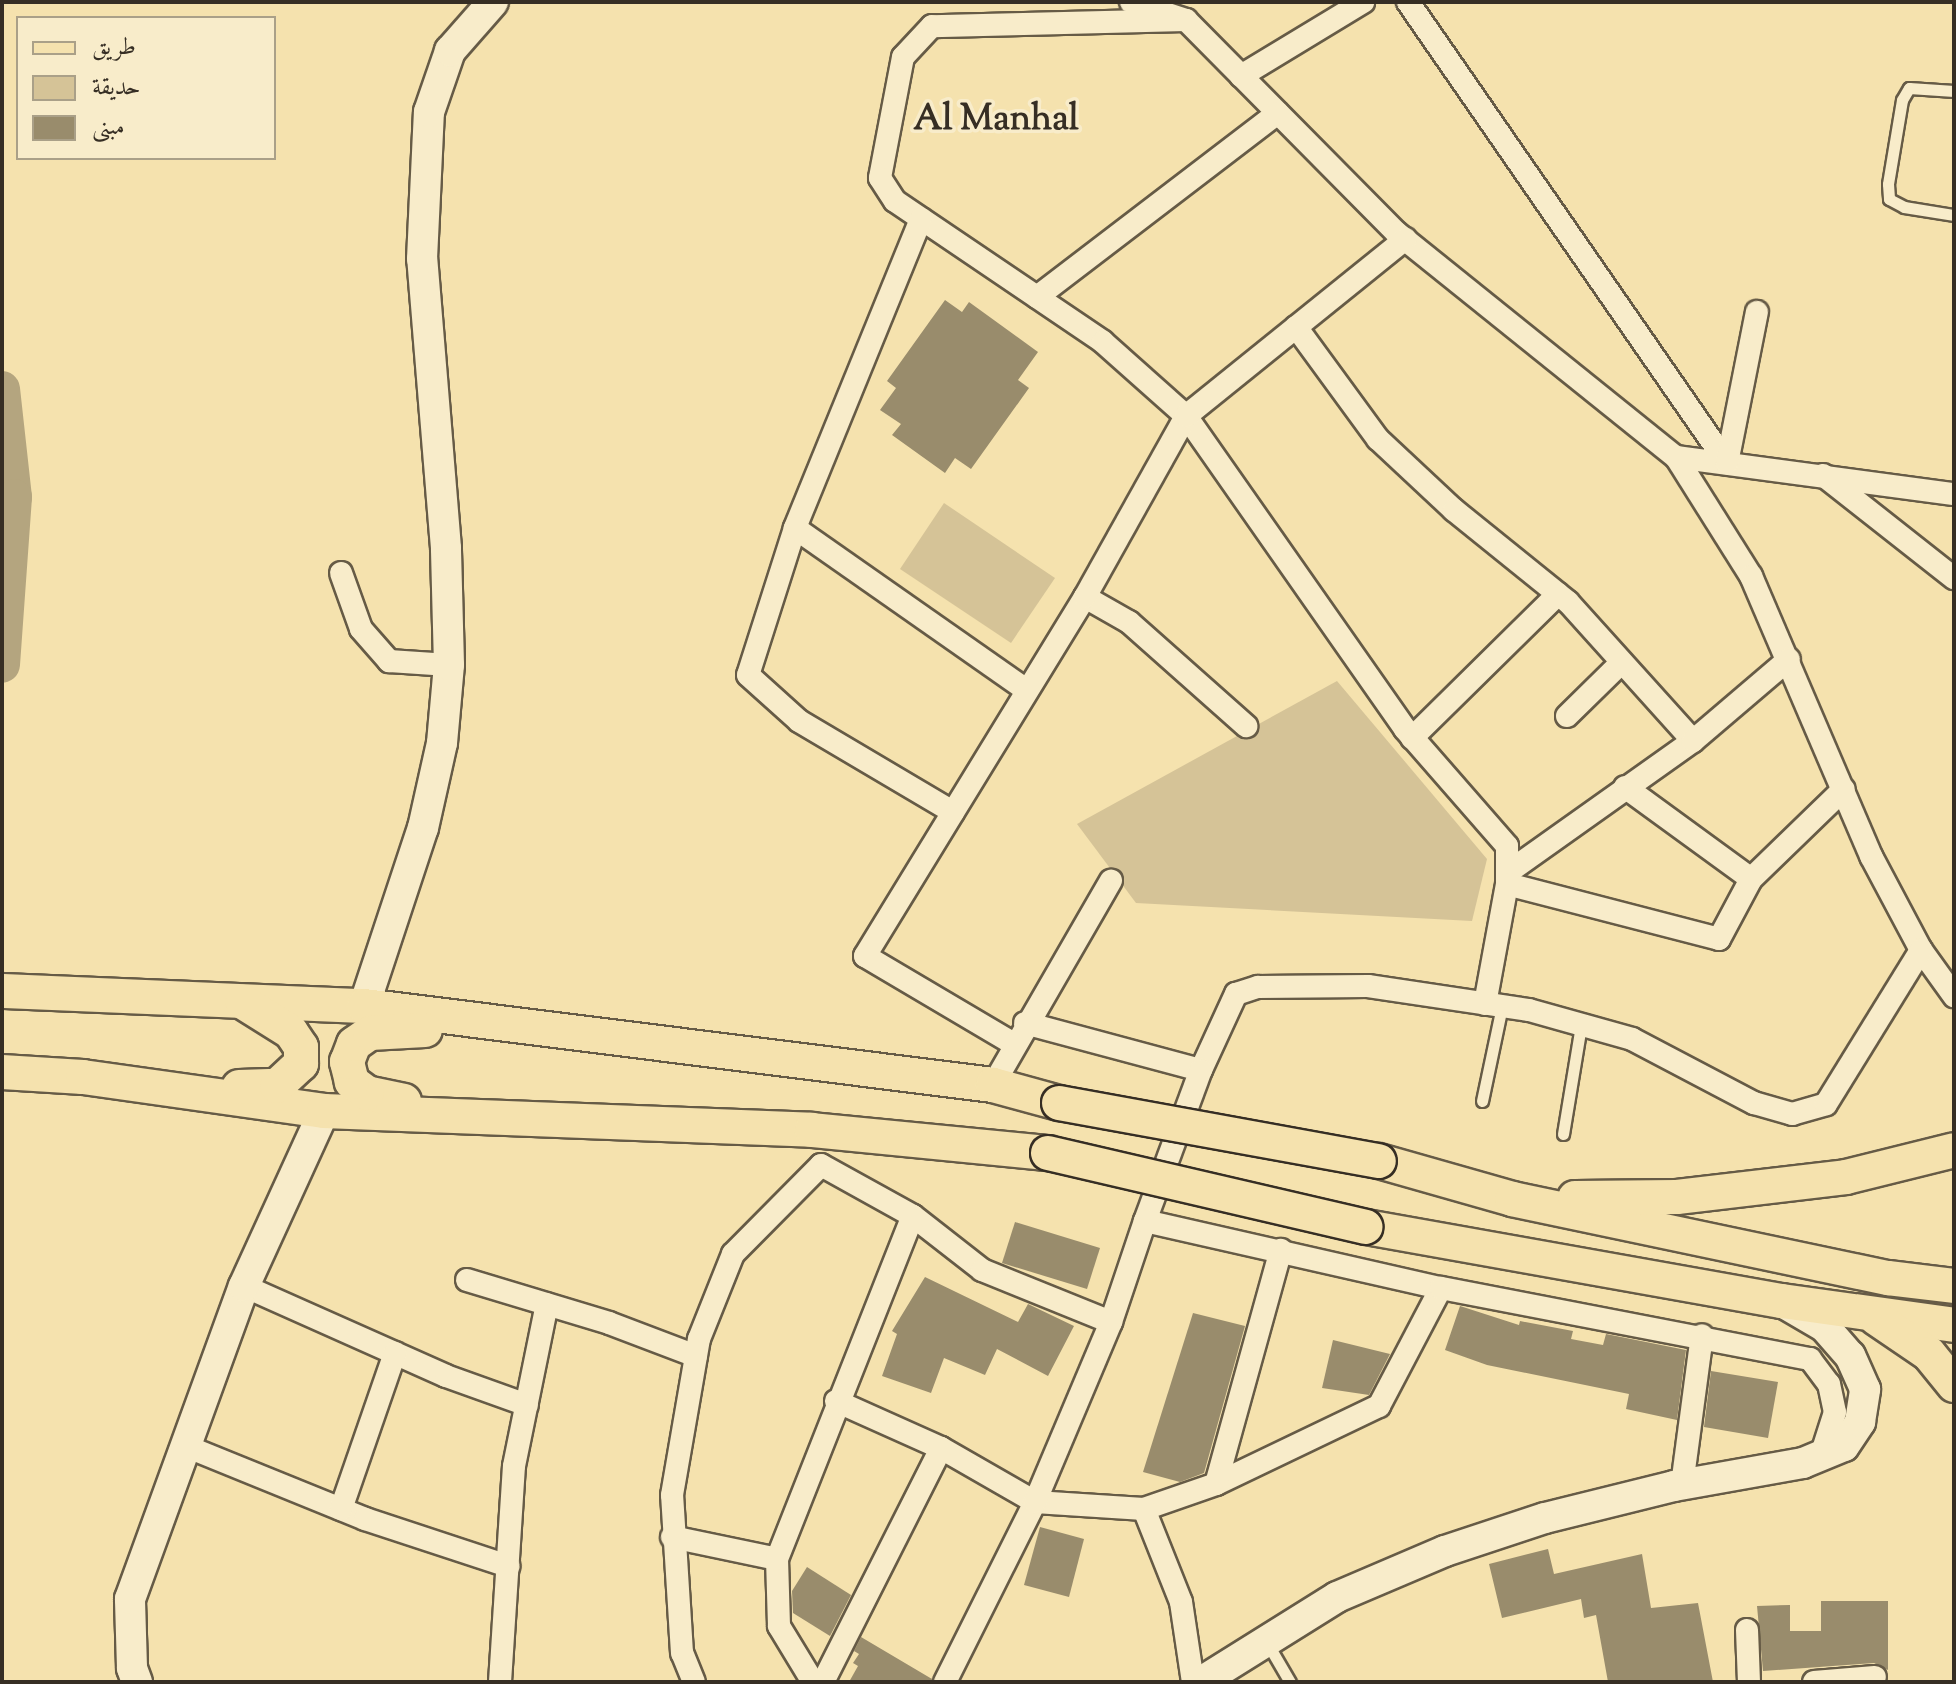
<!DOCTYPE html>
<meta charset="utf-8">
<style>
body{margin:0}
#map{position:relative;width:1956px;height:1684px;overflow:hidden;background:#f5e2ae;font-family:"Sorts Mill Goudy",Amiri,serif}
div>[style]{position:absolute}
.green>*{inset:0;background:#d5c397}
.river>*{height:36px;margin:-18px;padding:0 18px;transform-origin:18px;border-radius:18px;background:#b4a57f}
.building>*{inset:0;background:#998c6c}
.roads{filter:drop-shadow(2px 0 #665b46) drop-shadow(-2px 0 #665b46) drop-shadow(0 2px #665b46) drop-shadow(0 -2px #665b46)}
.lane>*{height:11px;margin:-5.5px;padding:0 5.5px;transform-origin:5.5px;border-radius:5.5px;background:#f8ecca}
.street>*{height:22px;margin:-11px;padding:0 11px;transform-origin:11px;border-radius:11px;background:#f8ecca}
.secondary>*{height:30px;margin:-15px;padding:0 15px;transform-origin:15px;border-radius:15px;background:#f8ecca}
.primary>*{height:34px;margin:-17px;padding:0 17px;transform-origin:17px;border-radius:17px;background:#f5e2ae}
.bridges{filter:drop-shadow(2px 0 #362e24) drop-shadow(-2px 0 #362e24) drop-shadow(0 2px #362e24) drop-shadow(0 -2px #362e24)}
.primary-bridge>*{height:34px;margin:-17px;padding:0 17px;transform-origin:17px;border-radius:17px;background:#f5e2ae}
span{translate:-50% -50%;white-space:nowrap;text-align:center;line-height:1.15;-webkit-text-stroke:7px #f8ecca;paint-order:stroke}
.neighbourhood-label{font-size:36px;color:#362e24;font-weight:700}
.frame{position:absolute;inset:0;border:4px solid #362e24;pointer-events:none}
.legend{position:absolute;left:16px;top:16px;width:260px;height:144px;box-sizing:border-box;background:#f8ecca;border:2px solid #aaa088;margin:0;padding:10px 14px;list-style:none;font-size:24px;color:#362e24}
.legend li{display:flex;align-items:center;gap:16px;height:40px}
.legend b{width:40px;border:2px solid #aaa088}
</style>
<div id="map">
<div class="green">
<i style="clip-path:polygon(944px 503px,1055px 578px,1011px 643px,900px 569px)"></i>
<i style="clip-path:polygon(1337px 681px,1487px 859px,1472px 921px,1136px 903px,1077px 824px)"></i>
</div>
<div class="river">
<i style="left:2px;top:389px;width:109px;rotate:83.7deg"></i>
<i style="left:14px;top:497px;width:168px;rotate:94.1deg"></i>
</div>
<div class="building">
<i style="clip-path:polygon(945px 300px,962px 312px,969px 302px,1038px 352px,1018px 380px,1029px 388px,971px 469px,955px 458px,945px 473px,892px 435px,901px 424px,880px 410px,896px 388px,887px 381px)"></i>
<i style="clip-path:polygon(1015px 1222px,1100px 1248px,1087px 1289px,1002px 1263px)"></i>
<i style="clip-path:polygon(925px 1277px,1018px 1322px,1028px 1304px,1074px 1326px,1048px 1376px,997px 1349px,985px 1375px,944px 1358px,931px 1393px,882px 1376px,897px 1334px,892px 1331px)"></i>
<i style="clip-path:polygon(1460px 1306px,1519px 1325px,1520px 1321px,1573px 1331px,1571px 1339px,1603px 1345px,1606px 1334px,1686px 1350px,1677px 1420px,1626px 1409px,1629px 1394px,1487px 1365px,1445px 1350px)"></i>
<i style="clip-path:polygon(1193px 1313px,1245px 1326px,1204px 1473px,1180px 1482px,1143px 1472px)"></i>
<i style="clip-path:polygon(1333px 1340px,1390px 1354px,1369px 1395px,1322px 1388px)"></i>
<i style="clip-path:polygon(1711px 1371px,1778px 1382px,1768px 1438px,1704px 1427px)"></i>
<i style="clip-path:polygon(1040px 1527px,1084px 1539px,1069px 1597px,1024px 1585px)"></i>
<i style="clip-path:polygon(1548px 1549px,1554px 1574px,1642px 1554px,1651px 1608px,1698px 1603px,1713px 1682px,1608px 1682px,1596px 1615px,1584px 1618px,1581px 1599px,1502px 1618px,1489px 1564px)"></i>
<i style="clip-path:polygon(807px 1567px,851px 1595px,830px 1636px,793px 1613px,792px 1591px)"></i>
<i style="clip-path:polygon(1821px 1601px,1888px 1601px,1888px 1670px,1874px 1663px,1763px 1671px,1757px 1606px,1790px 1605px,1790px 1631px,1821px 1631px)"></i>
<i style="clip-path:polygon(861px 1637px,932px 1679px,931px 1682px,849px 1682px,858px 1666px,853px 1663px,859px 1654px,854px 1651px)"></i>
</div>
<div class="roads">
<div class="lane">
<i style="left:1954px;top:91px;width:45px;rotate:-176.2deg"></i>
<i style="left:1909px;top:88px;width:14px;rotate:120deg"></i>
<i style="left:1902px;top:100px;width:85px;rotate:99.5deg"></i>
<i style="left:1888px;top:184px;width:15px;rotate:86deg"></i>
<i style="left:1889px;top:199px;width:17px;rotate:28deg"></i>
<i style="left:1904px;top:207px;width:51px;rotate:9.1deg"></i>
<i style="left:1482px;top:1101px;width:97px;rotate:-78.1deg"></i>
<i style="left:1563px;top:1134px;width:110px;rotate:-80.6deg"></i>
<i style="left:1266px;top:1641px;width:48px;rotate:59.7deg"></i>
</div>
<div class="street">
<i style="left:1131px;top:2px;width:58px;rotate:18.1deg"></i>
<i style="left:1186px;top:20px;width:300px;rotate:45.3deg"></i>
<i style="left:1397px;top:233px;width:358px;rotate:38.8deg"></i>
<i style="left:1676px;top:457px;width:141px;rotate:57.8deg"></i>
<i style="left:1751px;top:576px;width:305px;rotate:66.8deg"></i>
<i style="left:1871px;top:856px;width:106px;rotate:62deg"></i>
<i style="left:1921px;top:950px;width:57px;rotate:54.3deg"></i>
<i style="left:1408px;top:2px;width:561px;rotate:55.32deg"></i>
<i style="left:1186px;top:20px;width:254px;rotate:178.6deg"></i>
<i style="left:932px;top:26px;width:42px;rotate:133.1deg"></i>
<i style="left:903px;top:57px;width:123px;rotate:100.8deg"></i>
<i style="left:880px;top:178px;width:27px;rotate:57deg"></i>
<i style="left:895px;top:201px;width:251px;rotate:34.1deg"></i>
<i style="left:1103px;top:342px;width:111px;rotate:41.7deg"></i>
<i style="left:1186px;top:416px;width:382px;rotate:55deg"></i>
<i style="left:1405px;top:729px;width:155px;rotate:48.9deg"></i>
<i style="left:1507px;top:846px;width:38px;rotate:90deg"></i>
<i style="left:1507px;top:884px;width:122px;rotate:100.4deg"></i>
<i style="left:1241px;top:76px;width:143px;rotate:-31.2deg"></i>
<i style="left:921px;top:219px;width:334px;rotate:112.2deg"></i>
<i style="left:795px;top:528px;width:154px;rotate:107.7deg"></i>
<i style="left:748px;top:675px;width:69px;rotate:42deg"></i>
<i style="left:799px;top:721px;width:179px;rotate:30.6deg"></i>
<i style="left:1037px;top:297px;width:303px;rotate:-37.4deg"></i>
<i style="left:1296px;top:327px;width:139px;rotate:53.8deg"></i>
<i style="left:1378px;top:439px;width:104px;rotate:43.1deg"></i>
<i style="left:1454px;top:510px;width:146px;rotate:38.9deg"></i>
<i style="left:1568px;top:602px;width:187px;rotate:48deg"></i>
<i style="left:1676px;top:457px;width:280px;rotate:7.6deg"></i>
<i style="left:1727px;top:463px;width:154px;rotate:-78.8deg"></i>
<i style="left:1823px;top:475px;width:167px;rotate:38.2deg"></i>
<i style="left:795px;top:528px;width:282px;rotate:35deg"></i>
<i style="left:341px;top:573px;width:59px;rotate:70.3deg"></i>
<i style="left:361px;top:629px;width:43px;rotate:48.8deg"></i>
<i style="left:389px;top:661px;width:60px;rotate:3.8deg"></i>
<i style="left:1085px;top:597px;width:51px;rotate:29.6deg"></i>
<i style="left:1129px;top:622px;width:157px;rotate:41.6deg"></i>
<i style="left:1567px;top:716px;width:74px;rotate:-44.5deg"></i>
<i style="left:1412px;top:738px;width:205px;rotate:-44.6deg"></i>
<i style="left:1625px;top:787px;width:156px;rotate:36.1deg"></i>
<i style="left:1507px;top:873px;width:228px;rotate:-35.4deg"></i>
<i style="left:1693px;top:741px;width:126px;rotate:-40.5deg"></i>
<i style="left:1507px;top:884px;width:219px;rotate:14.5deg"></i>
<i style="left:1719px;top:939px;width:68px;rotate:-61.9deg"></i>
<i style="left:1751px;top:879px;width:129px;rotate:-44.1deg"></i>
<i style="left:1025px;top:1023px;width:182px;rotate:15deg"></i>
<i style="left:1201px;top:1070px;width:84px;rotate:-65.3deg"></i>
<i style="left:1236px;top:994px;width:23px;rotate:-18deg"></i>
<i style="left:1258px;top:987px;width:110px;rotate:-0.5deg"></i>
<i style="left:1368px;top:986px;width:163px;rotate:8.5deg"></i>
<i style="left:1529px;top:1010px;width:107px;rotate:15.7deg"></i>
<i style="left:1632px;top:1039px;width:138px;rotate:27.7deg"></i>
<i style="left:1754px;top:1103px;width:40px;rotate:16deg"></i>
<i style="left:1792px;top:1114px;width:35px;rotate:-16deg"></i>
<i style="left:1826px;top:1104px;width:181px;rotate:-58.3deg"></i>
<i style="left:1014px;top:1044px;width:173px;rotate:-149.4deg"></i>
<i style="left:865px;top:956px;width:421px;rotate:-58.5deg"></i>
<i style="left:1085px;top:597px;width:207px;rotate:-60.8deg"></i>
<i style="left:1186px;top:416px;width:282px;rotate:-38.9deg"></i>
<i style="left:993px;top:1085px;width:236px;rotate:-60deg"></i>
<i style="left:1145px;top:1221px;width:161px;rotate:-69.7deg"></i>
<i style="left:467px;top:1280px;width:148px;rotate:16.8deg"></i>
<i style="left:609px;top:1323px;width:93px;rotate:20.8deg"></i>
<i style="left:244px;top:1286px;width:221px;rotate:24deg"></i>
<i style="left:446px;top:1376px;width:86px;rotate:19.7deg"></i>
<i style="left:836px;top:1401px;width:115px;rotate:24.1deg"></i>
<i style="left:941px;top:1448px;width:108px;rotate:29.9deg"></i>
<i style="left:1035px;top:1502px;width:109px;rotate:3.7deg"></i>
<i style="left:1144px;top:1509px;width:76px;rotate:-19.1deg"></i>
<i style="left:1216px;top:1484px;width:181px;rotate:-25.6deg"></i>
<i style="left:1379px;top:1406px;width:133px;rotate:-62.3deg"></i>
<i style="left:188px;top:1447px;width:191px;rotate:22.1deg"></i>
<i style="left:365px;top:1519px;width:151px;rotate:18.2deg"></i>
<i style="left:1216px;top:1484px;width:243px;rotate:-74.5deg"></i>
<i style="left:1682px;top:1485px;width:151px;rotate:-82.4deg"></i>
<i style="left:341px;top:1509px;width:165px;rotate:-70.9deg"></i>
<i style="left:1144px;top:1509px;width:100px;rotate:68.3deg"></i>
<i style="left:1181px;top:1602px;width:81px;rotate:81.5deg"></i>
<i style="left:672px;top:1537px;width:107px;rotate:11.8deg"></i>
<i style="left:1747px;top:1630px;width:52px;rotate:87.8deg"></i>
<i style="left:500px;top:1682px;width:216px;rotate:-86.3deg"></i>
<i style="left:514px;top:1466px;width:165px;rotate:-78.5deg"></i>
<i style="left:694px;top:1682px;width:31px;rotate:-112deg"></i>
<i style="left:682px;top:1653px;width:158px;rotate:-93.6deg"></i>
<i style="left:672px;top:1495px;width:158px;rotate:-80.2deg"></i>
<i style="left:699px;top:1339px;width:92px;rotate:-68.2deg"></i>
<i style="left:733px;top:1254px;width:125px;rotate:-45.3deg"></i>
<i style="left:821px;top:1165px;width:105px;rotate:29deg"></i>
<i style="left:913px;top:1216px;width:88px;rotate:38deg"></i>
<i style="left:982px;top:1270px;width:139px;rotate:22deg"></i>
<i style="left:813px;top:1682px;width:66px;rotate:-121.3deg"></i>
<i style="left:779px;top:1626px;width:67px;rotate:-91.7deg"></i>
<i style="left:777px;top:1559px;width:369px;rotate:-68.4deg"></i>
<i style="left:823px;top:1682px;width:262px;rotate:-63.2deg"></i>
<i style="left:945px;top:1682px;width:201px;rotate:-63.4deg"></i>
<i style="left:1035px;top:1502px;width:195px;rotate:-67.1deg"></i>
<i style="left:1111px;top:1322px;width:107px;rotate:-71.4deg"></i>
<i style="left:1145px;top:1221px;width:303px;rotate:12.8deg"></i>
<i style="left:1441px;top:1288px;width:376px;rotate:10.9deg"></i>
<i style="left:1810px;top:1359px;width:31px;rotate:53deg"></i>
<i style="left:1829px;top:1384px;width:29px;rotate:78deg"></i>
<i style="left:1835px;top:1412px;width:46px;rotate:107.7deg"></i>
<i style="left:1814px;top:1682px;width:61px;rotate:-4.7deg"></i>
</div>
<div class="secondary">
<i style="left:364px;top:1006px;width:188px;rotate:-71.7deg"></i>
<i style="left:423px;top:828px;width:87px;rotate:-77.4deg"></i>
<i style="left:442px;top:743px;width:78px;rotate:-84.9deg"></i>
<i style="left:449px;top:665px;width:117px;rotate:-91.5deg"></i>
<i style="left:446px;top:548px;width:290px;rotate:-94.7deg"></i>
<i style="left:422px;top:259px;width:147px;rotate:-87.3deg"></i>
<i style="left:429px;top:112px;width:65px;rotate:-71deg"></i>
<i style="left:450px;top:51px;width:65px;rotate:-48.7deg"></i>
<i style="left:137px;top:1682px;width:15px;rotate:-110deg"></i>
<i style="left:132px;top:1668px;width:69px;rotate:-91.7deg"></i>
<i style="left:130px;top:1599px;width:333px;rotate:-70deg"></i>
<i style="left:244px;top:1286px;width:192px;rotate:-65.4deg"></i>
<i style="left:1201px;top:1682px;width:160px;rotate:-32deg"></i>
<i style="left:1337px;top:1597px;width:117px;rotate:-23.1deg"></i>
<i style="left:1445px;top:1551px;width:105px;rotate:-18.3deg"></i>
<i style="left:1545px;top:1518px;width:133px;rotate:-13.9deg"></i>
<i style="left:1674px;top:1486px;width:131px;rotate:-10.1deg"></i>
<i style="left:1803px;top:1463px;width:44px;rotate:-22.5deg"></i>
<i style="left:1844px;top:1446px;width:29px;rotate:-56deg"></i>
<i style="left:1860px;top:1422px;width:33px;rotate:-81deg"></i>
<i style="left:1865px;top:1389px;width:36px;rotate:-114deg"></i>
<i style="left:1850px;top:1356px;width:38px;rotate:-131deg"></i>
<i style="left:1825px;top:1327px;width:48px;rotate:-149.7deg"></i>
</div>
<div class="primary">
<i style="left:2px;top:991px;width:362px;rotate:2.4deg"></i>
<i style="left:364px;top:1006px;width:634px;rotate:7.16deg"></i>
<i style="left:993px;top:1085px;width:68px;rotate:15.3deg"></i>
<i style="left:2px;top:1072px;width:81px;rotate:3.5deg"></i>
<i style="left:83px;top:1077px;width:243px;rotate:8deg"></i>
<i style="left:324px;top:1111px;width:488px;rotate:2.2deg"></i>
<i style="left:812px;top:1130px;width:237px;rotate:5.6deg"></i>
<i style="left:239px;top:1087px;width:38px;rotate:-2deg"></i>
<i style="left:277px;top:1086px;width:33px;rotate:-43deg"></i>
<i style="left:301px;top:1064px;width:17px;rotate:-90deg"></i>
<i style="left:301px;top:1047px;width:18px;rotate:-124deg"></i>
<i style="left:291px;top:1032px;width:57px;rotate:-148deg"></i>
<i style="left:404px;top:1101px;width:38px;rotate:-168deg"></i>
<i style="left:367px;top:1093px;width:19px;rotate:-144deg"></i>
<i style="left:352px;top:1082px;width:21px;rotate:-104deg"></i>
<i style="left:347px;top:1062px;width:19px;rotate:-69deg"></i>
<i style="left:354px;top:1044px;width:19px;rotate:-35deg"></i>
<i style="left:370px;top:1033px;width:55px;rotate:-3.1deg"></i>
<i style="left:1379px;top:1161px;width:138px;rotate:15.9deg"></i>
<i style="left:1512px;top:1199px;width:384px;rotate:11.9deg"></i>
<i style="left:1888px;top:1278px;width:66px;rotate:6.9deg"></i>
<i style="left:1575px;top:1198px;width:102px;rotate:-0.6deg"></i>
<i style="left:1677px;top:1197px;width:170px;rotate:-6.7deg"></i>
<i style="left:1846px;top:1177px;width:111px;rotate:-14deg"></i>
<i style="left:1366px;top:1227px;width:423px;rotate:10.1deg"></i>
<i style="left:1782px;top:1301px;width:174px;rotate:7.9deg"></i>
<i style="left:1876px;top:1318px;width:64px;rotate:34.2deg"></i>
<i style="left:1929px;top:1354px;width:40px;rotate:51deg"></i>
</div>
</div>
<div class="bridges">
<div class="primary-bridge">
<i style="left:1059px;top:1103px;width:325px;rotate:10.3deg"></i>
<i style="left:1048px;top:1153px;width:326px;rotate:13.1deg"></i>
</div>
</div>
<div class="neighbourhood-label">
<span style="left:996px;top:121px">Al Manhal</span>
</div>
<div class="frame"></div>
<ul class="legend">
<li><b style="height:10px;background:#f5e2ae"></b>طريق</li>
<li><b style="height:22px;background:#d5c397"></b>حديقة</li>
<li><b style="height:22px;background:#998c6c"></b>مبنى</li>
</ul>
</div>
